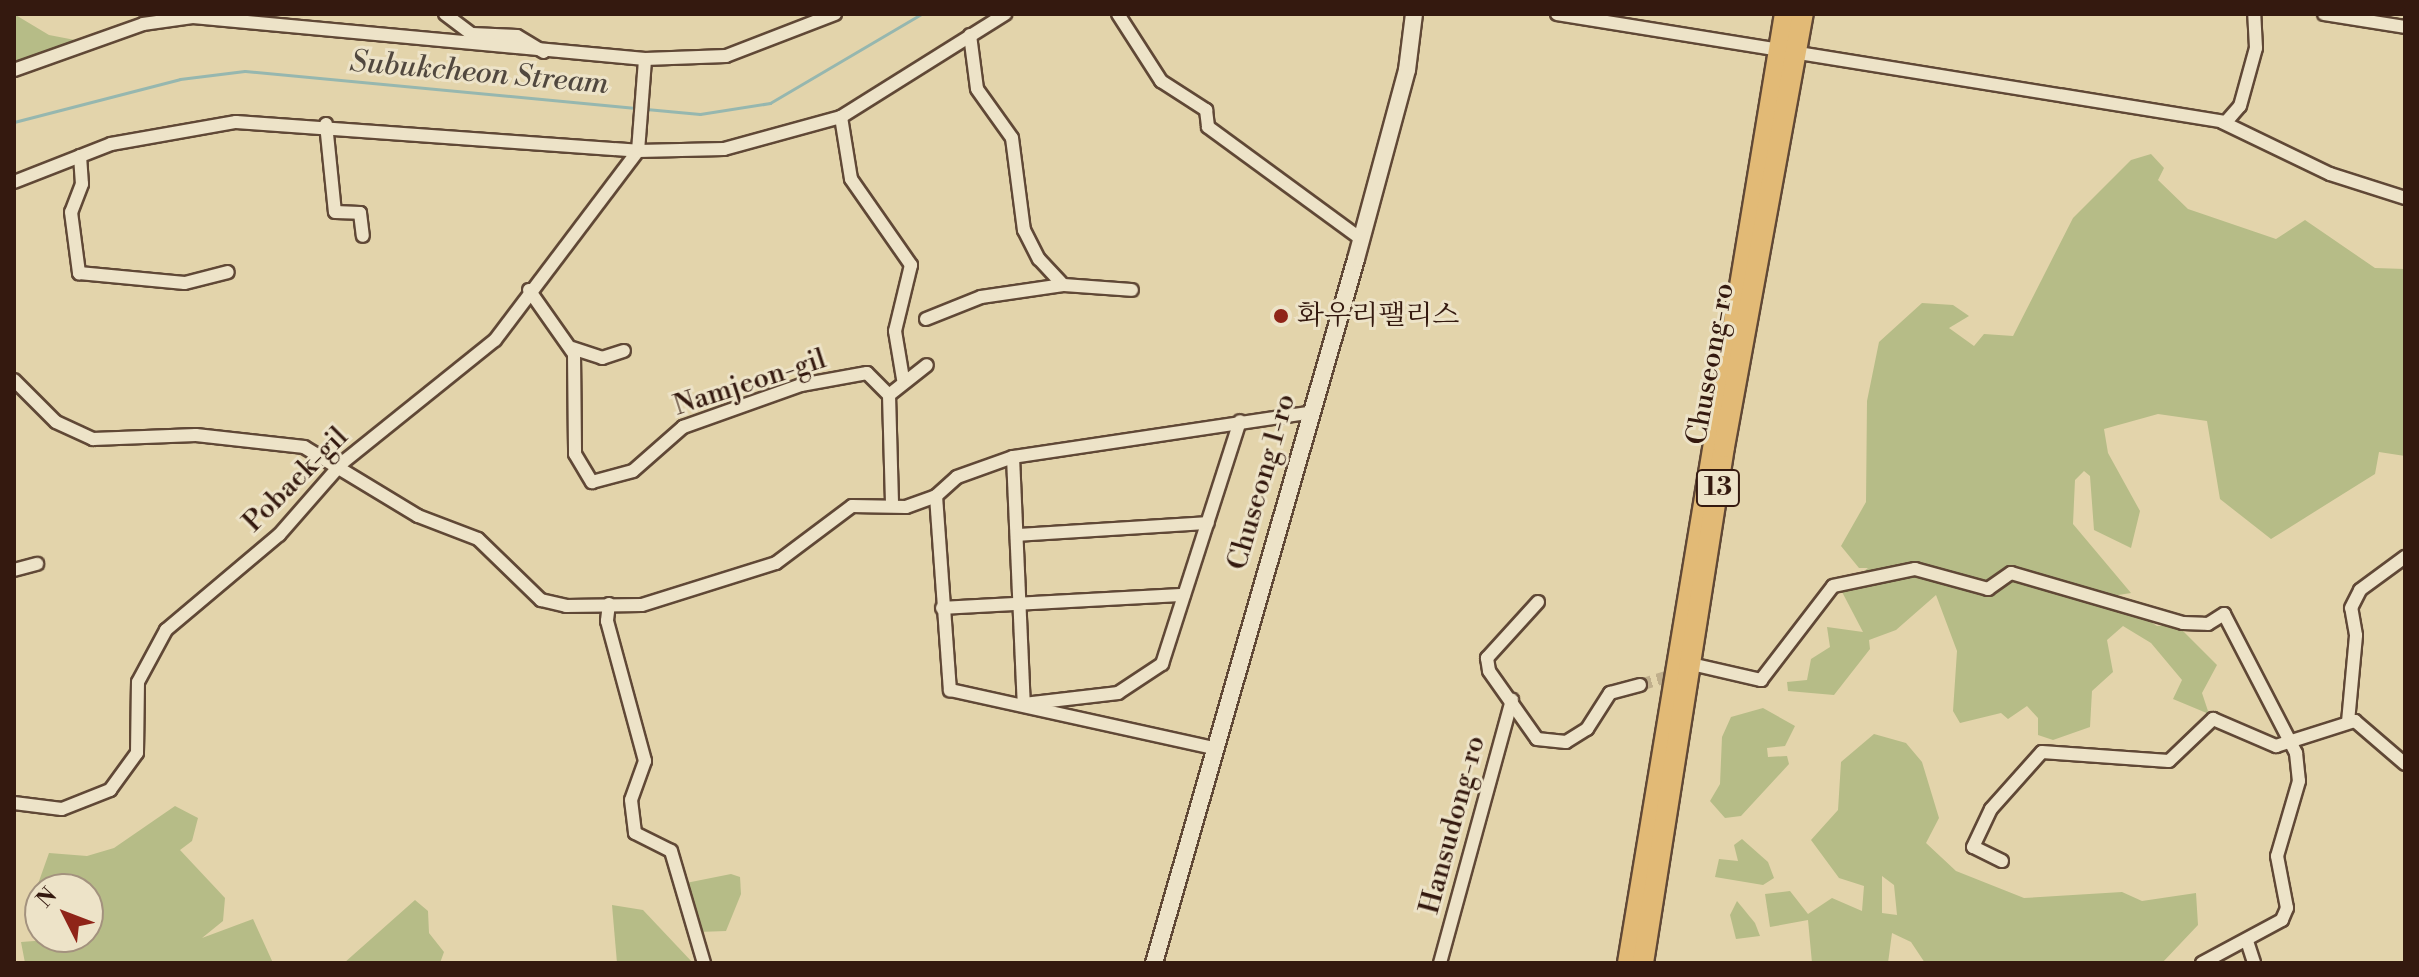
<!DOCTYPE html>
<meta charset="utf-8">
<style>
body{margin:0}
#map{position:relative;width:2419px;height:977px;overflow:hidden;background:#e3d4ab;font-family:"Libre Bodoni","Noto Serif KR",serif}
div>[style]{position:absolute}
.green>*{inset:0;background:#b6bc87}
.stream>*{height:3px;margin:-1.5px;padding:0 1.5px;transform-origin:1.5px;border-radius:1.5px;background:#96b7af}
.minor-tunnel>*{height:12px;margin-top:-6px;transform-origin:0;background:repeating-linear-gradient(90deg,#c0af8c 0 12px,transparent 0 18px)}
.roads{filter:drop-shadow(2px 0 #604836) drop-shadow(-2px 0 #604836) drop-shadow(0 2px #604836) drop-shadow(0 -2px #604836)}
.minor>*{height:12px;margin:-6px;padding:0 6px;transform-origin:6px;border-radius:6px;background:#ede3c8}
.tertiary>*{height:16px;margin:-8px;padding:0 8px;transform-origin:8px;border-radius:8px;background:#ede3c8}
.primary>*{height:20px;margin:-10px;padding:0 10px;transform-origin:10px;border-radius:10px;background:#e2ba76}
.dots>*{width:22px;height:22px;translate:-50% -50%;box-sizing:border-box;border:4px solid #ede3c8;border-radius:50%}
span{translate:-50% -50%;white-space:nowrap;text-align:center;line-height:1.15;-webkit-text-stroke:6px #ede3c8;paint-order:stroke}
.shield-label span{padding:2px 6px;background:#ede3c8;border:2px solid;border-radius:6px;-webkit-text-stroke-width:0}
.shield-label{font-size:26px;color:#34190f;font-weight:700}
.poi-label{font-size:28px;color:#34190f}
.left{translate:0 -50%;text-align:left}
.street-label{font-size:28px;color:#34190f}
.water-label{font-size:30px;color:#51483f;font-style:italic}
.frame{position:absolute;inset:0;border:16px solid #34190f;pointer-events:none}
.north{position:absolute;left:24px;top:873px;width:80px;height:80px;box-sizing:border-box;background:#ede3c8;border:2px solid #a3927e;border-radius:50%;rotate:312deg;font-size:22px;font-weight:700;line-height:32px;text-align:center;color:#34190f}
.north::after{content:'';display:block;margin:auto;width:28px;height:36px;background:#8f2418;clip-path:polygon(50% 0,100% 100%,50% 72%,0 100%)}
</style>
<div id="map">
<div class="green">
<i style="clip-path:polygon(14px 14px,49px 35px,75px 40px,14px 64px)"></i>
<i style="clip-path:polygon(2151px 154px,2164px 168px,2158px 180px,2188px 209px,2276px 239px,2305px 220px,2375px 268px,2405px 269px,2405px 456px,2379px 452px,2375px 474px,2271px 539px,2220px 499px,2207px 421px,2158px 414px,2104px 429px,2108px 453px,2140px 511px,2131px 548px,2094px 530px,2090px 476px,2084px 471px,2075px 480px,2073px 524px,2131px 593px,2112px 596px,2157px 626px,2177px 625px,2217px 665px,2202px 693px,2209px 714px,2173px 699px,2182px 680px,2151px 643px,2123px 626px,2107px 640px,2113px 672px,2092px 691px,2090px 727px,2053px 740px,2038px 735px,2038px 718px,2027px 706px,2008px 719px,2001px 713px,1960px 723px,1953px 711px,1957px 651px,1936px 595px,1896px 630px,1869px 640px,1870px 649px,1834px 695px,1788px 691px,1787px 682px,1807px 680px,1811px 659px,1830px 647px,1827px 627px,1863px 632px,1841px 590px,1868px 568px,1859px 568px,1841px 546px,1866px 502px,1867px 401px,1879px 342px,1922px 303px,1953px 305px,1969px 316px,1949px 328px,1974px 346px,1984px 334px,2013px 336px,2073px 218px,2131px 160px)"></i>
<i style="clip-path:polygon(1763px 708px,1795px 726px,1785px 746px,1767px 748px,1768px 757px,1787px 756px,1789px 764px,1741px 816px,1725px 818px,1710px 801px,1720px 784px,1722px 737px,1731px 717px)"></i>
<i style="clip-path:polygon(evenodd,1874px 734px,1906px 743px,1922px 762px,1939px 818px,1926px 843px,1956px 871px,2024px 898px,2122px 892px,2142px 901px,2196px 893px,2198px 925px,2162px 963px,1925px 963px,1911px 942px,1892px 933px,1888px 963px,1812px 963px,1808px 920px,1770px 927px,1765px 894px,1790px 891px,1808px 914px,1832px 898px,1862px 911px,1864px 886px,1839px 878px,1811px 840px,1838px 810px,1841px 762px,1874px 734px,1882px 876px,1894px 885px,1897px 915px,1882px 913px,1882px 876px)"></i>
<i style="clip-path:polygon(175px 806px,198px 818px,192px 841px,180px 850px,225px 898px,223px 921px,202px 938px,253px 919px,273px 963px,25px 963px,21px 942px,88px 937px,88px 889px,40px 889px,40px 895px,38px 884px,49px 853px,87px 856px,114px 848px)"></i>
<i style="clip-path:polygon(1742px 839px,1768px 862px,1774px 878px,1763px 885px,1715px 877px,1719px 859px,1738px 861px,1734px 845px)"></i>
<i style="clip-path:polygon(731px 874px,740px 877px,741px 894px,726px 931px,698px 932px,686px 883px)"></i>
<i style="clip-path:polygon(415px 900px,428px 911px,429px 933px,444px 952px,440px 963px,344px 963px)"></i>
<i style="clip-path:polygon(1737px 901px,1755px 923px,1760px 936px,1736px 939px,1730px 915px)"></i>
<i style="clip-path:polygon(612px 905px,643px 910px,693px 963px,617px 963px)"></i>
</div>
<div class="stream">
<i style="left:646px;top:109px;width:54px;rotate:5.3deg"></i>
<i style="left:700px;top:114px;width:71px;rotate:-8.9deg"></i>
<i style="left:770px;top:103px;width:175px;rotate:-30.5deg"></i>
<i style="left:14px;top:122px;width:171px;rotate:-14.5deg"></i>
<i style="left:180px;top:79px;width:65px;rotate:-7deg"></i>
<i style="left:245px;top:71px;width:395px;rotate:5.4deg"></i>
</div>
<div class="minor-tunnel">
<i style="left:1640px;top:685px;width:41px;rotate:-17.1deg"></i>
</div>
<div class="roads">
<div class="minor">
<i style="left:445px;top:14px;width:34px;rotate:37deg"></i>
<i style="left:472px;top:34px;width:45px;rotate:2.5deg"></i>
<i style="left:517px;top:36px;width:31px;rotate:31deg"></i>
<i style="left:1118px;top:14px;width:80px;rotate:57.3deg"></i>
<i style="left:1161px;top:81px;width:54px;rotate:32.8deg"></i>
<i style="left:1206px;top:110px;width:17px;rotate:83deg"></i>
<i style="left:1208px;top:127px;width:190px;rotate:36.2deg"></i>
<i style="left:1557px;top:14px;width:678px;rotate:9.17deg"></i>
<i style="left:2226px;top:122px;width:21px;rotate:-49deg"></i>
<i style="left:2240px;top:106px;width:60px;rotate:-74.6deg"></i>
<i style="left:2256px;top:48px;width:34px;rotate:-93deg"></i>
<i style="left:2324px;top:14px;width:82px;rotate:9.1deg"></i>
<i style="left:970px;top:35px;width:54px;rotate:82.6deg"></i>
<i style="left:977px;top:89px;width:60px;rotate:54.5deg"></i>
<i style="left:1012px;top:138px;width:93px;rotate:82.6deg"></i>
<i style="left:1024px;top:230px;width:33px;rotate:63deg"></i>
<i style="left:1039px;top:259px;width:35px;rotate:47deg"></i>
<i style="left:1063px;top:285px;width:69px;rotate:4.1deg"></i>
<i style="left:14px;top:70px;width:137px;rotate:-19.6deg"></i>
<i style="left:143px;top:24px;width:50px;rotate:-8deg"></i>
<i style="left:193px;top:17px;width:454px;rotate:5.3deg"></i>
<i style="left:645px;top:59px;width:81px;rotate:-2.1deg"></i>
<i style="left:726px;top:56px;width:117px;rotate:-21.1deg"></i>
<i style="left:841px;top:117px;width:63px;rotate:80.8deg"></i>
<i style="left:851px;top:179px;width:105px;rotate:55.1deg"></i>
<i style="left:911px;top:265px;width:68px;rotate:103.6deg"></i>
<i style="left:895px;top:331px;width:49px;rotate:80.5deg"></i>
<i style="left:2222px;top:122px;width:120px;rotate:25.7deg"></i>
<i style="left:2330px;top:174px;width:79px;rotate:17.7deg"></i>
<i style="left:326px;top:124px;width:88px;rotate:84.2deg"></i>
<i style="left:335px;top:212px;width:25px;rotate:2deg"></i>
<i style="left:360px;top:213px;width:23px;rotate:83deg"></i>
<i style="left:80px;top:156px;width:28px;rotate:86deg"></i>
<i style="left:82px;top:184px;width:30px;rotate:111deg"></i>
<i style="left:71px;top:212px;width:62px;rotate:82.5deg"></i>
<i style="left:79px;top:273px;width:106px;rotate:5.4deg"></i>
<i style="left:185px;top:283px;width:44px;rotate:-14.3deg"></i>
<i style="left:14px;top:182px;width:104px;rotate:-21.4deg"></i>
<i style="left:111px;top:144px;width:127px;rotate:-10deg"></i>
<i style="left:236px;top:122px;width:403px;rotate:4.1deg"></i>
<i style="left:638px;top:151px;width:86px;rotate:-1.3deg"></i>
<i style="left:724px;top:149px;width:121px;rotate:-15.3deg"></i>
<i style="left:841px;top:117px;width:194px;rotate:-32.1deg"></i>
<i style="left:529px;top:290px;width:78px;rotate:54.9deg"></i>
<i style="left:574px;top:354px;width:100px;rotate:89.4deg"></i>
<i style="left:575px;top:454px;width:33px;rotate:59deg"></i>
<i style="left:592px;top:482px;width:42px;rotate:-15deg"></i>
<i style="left:633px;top:471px;width:67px;rotate:-41.3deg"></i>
<i style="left:683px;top:427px;width:125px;rotate:-19.6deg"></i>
<i style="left:801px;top:385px;width:67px;rotate:-10.3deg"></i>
<i style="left:867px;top:373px;width:31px;rotate:45deg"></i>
<i style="left:889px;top:395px;width:109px;rotate:88.4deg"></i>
<i style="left:926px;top:319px;width:59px;rotate:-21.8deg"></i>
<i style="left:981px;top:297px;width:83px;rotate:-8.3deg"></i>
<i style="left:572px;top:348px;width:32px;rotate:18deg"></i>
<i style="left:602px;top:358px;width:23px;rotate:-18deg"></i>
<i style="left:14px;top:380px;width:59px;rotate:45deg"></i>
<i style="left:56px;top:422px;width:41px;rotate:24.7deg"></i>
<i style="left:93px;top:439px;width:103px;rotate:-2.2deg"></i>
<i style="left:196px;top:435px;width:109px;rotate:6.3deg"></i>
<i style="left:304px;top:447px;width:133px;rotate:31.2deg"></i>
<i style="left:418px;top:516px;width:64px;rotate:21deg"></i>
<i style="left:478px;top:539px;width:88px;rotate:44.1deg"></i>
<i style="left:541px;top:600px;width:26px;rotate:13deg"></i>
<i style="left:566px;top:606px;width:76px;rotate:-0.8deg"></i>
<i style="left:642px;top:605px;width:140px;rotate:-17.4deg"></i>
<i style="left:776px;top:563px;width:95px;rotate:-36.9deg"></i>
<i style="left:852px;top:506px;width:54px;rotate:1.1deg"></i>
<i style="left:906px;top:507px;width:32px;rotate:-20deg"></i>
<i style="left:936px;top:496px;width:28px;rotate:-42deg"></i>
<i style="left:957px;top:477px;width:59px;rotate:-19.7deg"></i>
<i style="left:1013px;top:457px;width:299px;rotate:-8.5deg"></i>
<i style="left:889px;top:395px;width:48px;rotate:-38.3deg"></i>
<i style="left:1013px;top:457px;width:247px;rotate:87.5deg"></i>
<i style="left:1024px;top:704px;width:95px;rotate:-6.7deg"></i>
<i style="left:1118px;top:693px;width:53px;rotate:-33.4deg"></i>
<i style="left:1162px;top:664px;width:255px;rotate:-72.2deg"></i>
<i style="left:936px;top:496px;width:195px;rotate:85.9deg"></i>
<i style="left:950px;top:690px;width:269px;rotate:12.4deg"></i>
<i style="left:1017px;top:535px;width:191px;rotate:-3.6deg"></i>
<i style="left:14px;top:570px;width:24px;rotate:-15deg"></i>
<i style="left:1538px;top:602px;width:76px;rotate:132.3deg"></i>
<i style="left:1487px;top:658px;width:13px;rotate:81deg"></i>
<i style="left:1489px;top:671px;width:83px;rotate:54.8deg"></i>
<i style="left:1537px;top:739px;width:29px;rotate:6deg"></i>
<i style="left:1566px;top:742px;width:25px;rotate:-32deg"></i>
<i style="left:1587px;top:729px;width:43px;rotate:-57.4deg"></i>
<i style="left:1610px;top:693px;width:31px;rotate:-15deg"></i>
<i style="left:609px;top:604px;width:17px;rotate:97deg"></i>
<i style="left:607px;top:621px;width:145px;rotate:74.8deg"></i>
<i style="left:645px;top:761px;width:41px;rotate:109.7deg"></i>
<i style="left:631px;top:800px;width:33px;rotate:83deg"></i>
<i style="left:635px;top:833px;width:40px;rotate:26.6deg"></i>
<i style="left:671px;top:851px;width:117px;rotate:73.6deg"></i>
<i style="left:942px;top:608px;width:242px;rotate:-3.1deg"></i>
<i style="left:1700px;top:666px;width:63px;rotate:12.9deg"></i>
<i style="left:1761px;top:680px;width:118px;rotate:-52.5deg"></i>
<i style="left:1833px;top:586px;width:84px;rotate:-11.7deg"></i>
<i style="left:1915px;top:569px;width:76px;rotate:15.3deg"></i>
<i style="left:1988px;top:589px;width:28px;rotate:-35deg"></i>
<i style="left:2011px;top:573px;width:179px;rotate:16.2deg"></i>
<i style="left:2183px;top:623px;width:25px;rotate:2deg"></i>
<i style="left:2208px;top:624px;width:19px;rotate:-32deg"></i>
<i style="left:2224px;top:614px;width:157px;rotate:62.6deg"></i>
<i style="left:2296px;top:753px;width:28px;rotate:84deg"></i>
<i style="left:2299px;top:781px;width:78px;rotate:106.3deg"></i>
<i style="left:2277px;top:856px;width:53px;rotate:79.1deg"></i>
<i style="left:2287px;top:908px;width:13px;rotate:113deg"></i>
<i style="left:2282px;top:920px;width:91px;rotate:151.7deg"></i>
<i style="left:2348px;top:722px;width:87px;rotate:-84.7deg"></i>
<i style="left:2356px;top:635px;width:27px;rotate:-100deg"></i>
<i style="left:2351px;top:608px;width:20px;rotate:-63deg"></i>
<i style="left:2360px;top:590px;width:56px;rotate:-36.3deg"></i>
<i style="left:14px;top:803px;width:48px;rotate:7.1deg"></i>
<i style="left:62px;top:809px;width:52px;rotate:-21.6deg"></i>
<i style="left:110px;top:790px;width:46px;rotate:-53.9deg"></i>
<i style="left:137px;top:753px;width:71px;rotate:-89.2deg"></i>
<i style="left:138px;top:682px;width:59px;rotate:-61.7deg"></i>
<i style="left:166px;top:630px;width:148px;rotate:-40.1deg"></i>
<i style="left:279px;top:535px;width:96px;rotate:-48.8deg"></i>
<i style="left:342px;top:463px;width:196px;rotate:-38.8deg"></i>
<i style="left:495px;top:340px;width:237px;rotate:-52.9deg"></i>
<i style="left:638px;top:151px;width:92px;rotate:-85.6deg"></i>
<i style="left:2002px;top:861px;width:32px;rotate:-154deg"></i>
<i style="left:1973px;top:847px;width:42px;rotate:-64.7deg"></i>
<i style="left:1991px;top:809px;width:76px;rotate:-48.2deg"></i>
<i style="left:2042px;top:752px;width:127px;rotate:4.1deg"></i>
<i style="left:2169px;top:761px;width:61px;rotate:-43.7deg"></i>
<i style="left:2213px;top:719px;width:69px;rotate:23.2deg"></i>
<i style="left:2276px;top:746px;width:83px;rotate:-17.6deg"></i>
<i style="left:2355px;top:721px;width:66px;rotate:40.7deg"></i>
<i style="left:2247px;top:941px;width:23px;rotate:72deg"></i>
<i style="left:1440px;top:963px;width:273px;rotate:-74.7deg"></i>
</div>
<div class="tertiary">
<i style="left:1154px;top:963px;width:732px;rotate:-73.99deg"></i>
<i style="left:1356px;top:259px;width:196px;rotate:-74.9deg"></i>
<i style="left:1407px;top:70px;width:56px;rotate:-82.9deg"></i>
</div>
<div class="primary">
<i style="left:1628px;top:963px;width:962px;rotate:-80.61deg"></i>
<i style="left:1643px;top:963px;width:522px;rotate:-81.08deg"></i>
<i style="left:1724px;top:447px;width:440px;rotate:-79.7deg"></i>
</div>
</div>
<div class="dots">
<i style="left:1281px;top:316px;background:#8f2418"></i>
</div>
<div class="shield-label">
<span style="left:1718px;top:488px">13</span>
</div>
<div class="poi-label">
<span class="left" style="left:1297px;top:316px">화우리팰리스</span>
</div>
<div class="street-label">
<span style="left:1711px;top:364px;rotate:-80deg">Chuseong-ro</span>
<span style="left:750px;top:383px;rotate:-18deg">Namjeon-gil</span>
<span style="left:296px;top:480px;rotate:-45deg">Pobaek-gil</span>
<span style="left:1262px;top:482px;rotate:-74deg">Chuseong 1-ro</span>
<span style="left:1453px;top:825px;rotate:-75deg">Hansudong-ro</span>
</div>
<div class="water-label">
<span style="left:479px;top:73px;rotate:5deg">Subukcheon Stream</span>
</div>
<div class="frame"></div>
<div class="north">N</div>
</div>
